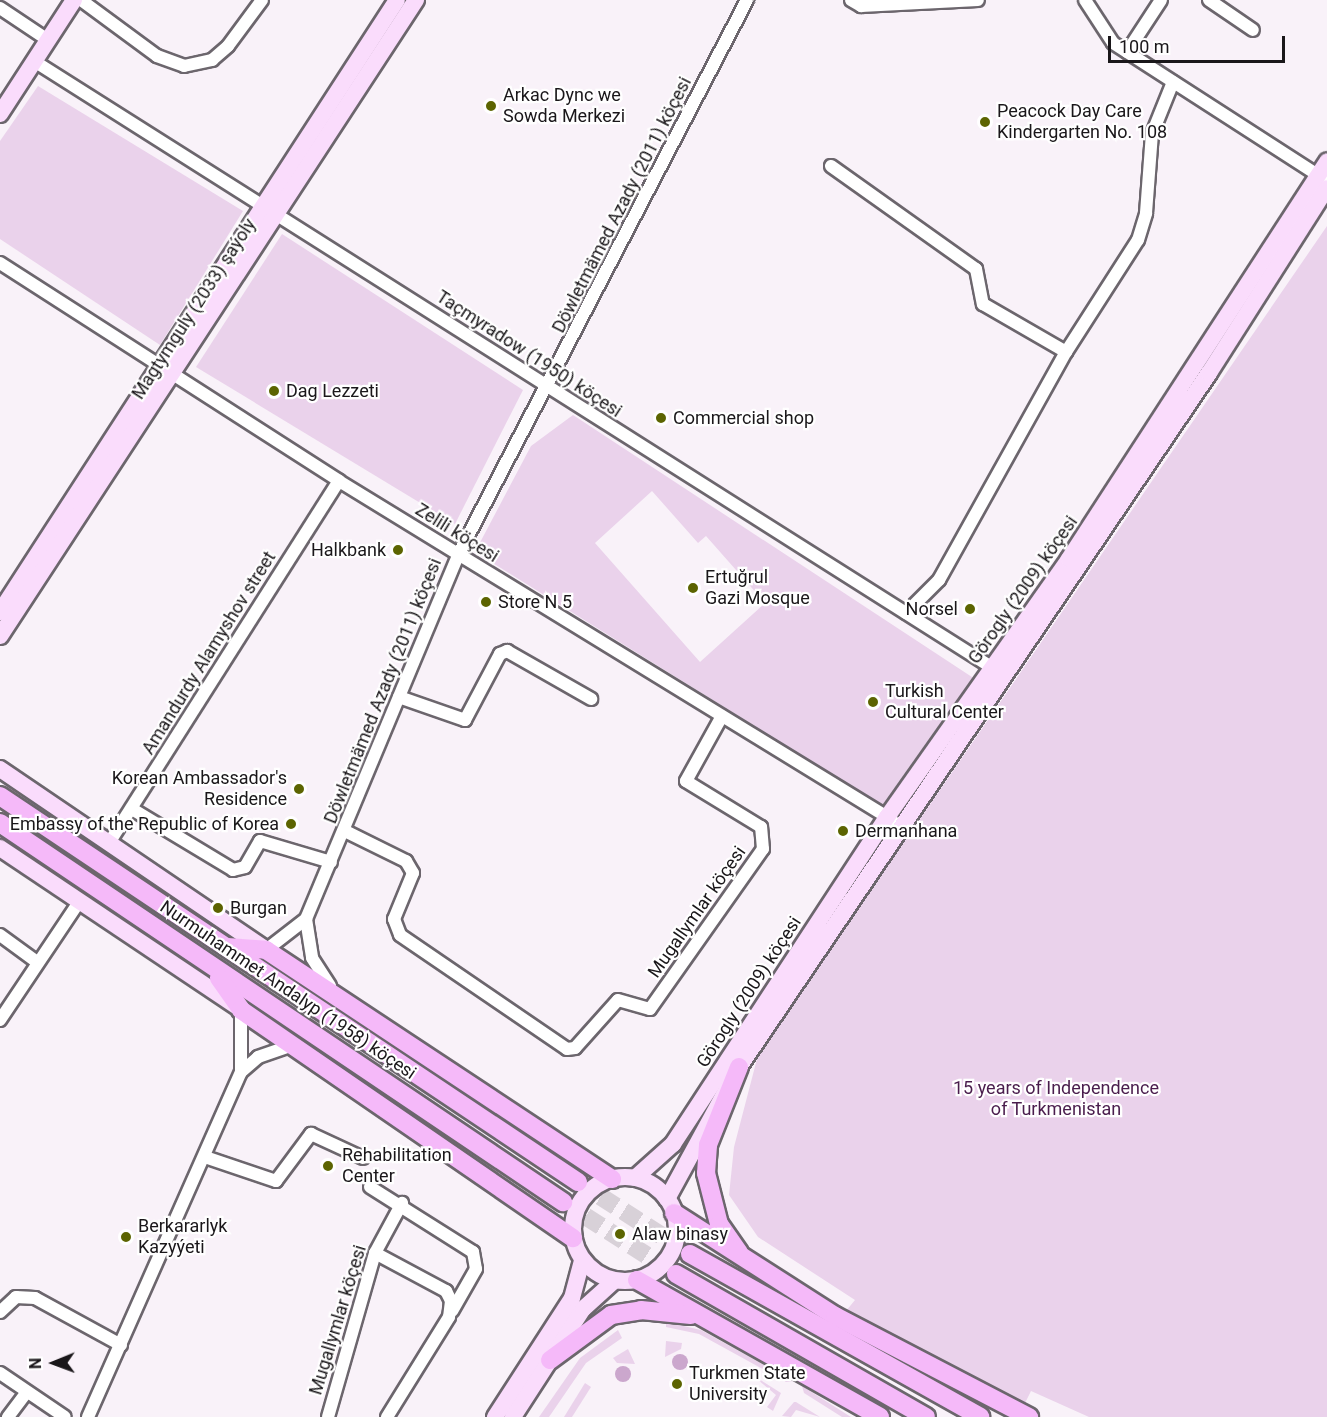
<!DOCTYPE html>
<meta charset="utf-8">
<style>
body{margin:0}
#map{position:relative;width:1327px;height:1417px;overflow:hidden;background:#f9f2f9;font-family:Roboto,sans-serif}
div>[style]{position:absolute}
.green>*{inset:0;background:#ead2eb}
.water>*{inset:0;background:#cba7cd}
.round{border-radius:50%}
.primary-tunnel>*{height:18px;margin-top:-9px;transform-origin:0;background:repeating-linear-gradient(90deg,#d8d1d8 0 18px,transparent 0 27px)}
.roads{filter:drop-shadow(2px 0 #6c666d) drop-shadow(-2px 0 #6c666d) drop-shadow(0 2px #6c666d) drop-shadow(0 -2px #6c666d)}
.street>*{height:12px;margin:-6px;padding:0 6px;transform-origin:6px;border-radius:6px;background:#fff}
.secondary>*{height:16px;margin:-8px;padding:0 8px;transform-origin:8px;border-radius:8px;background:#fadcfc}
.secondary>.ring{margin:-8px;padding:0;box-sizing:content-box;background:none;border:16px solid #fadcfc;border-radius:50%}
.primary>*{height:18px;margin:-9px;padding:0 9px;transform-origin:9px;border-radius:9px;background:#f5b9f9}
.dots>*{width:16px;height:16px;translate:-50% -50%;box-sizing:border-box;border:3px solid #fff;border-radius:50%}
span{translate:-50% -50%;white-space:nowrap;text-align:center;line-height:1.15;-webkit-text-stroke:4.5px #fff;paint-order:stroke}
.poi-label{font-size:18px;color:#1a171a}
.left{translate:0 -50%;text-align:left}
.right{translate:-100% -50%;text-align:right}
.street-label{font-size:18px;color:#1a171a}
.park-label{font-size:18px;color:#4a1d4d}
.north{position:absolute;left:24px;top:1333px;width:60px;height:60px;-webkit-text-stroke:4px #fff;paint-order:stroke;rotate:269deg;font-size:16px;font-weight:700;line-height:24px;text-align:center;color:#1a171a}
.north::after{content:'';display:block;margin:auto;width:21px;height:27px;background:#1a171a;clip-path:polygon(50% 0,100% 100%,50% 72%,0 100%)}
.scale{position:absolute;left:1108px;top:36px;width:177px;height:27px;box-sizing:border-box;border:3px solid #1a171a;border-top:0;padding-left:8px;font-size:18px;line-height:21px;white-space:nowrap;color:#1a171a;-webkit-text-stroke:4px #fff;paint-order:stroke}
</style>
<div id="map">
<div class="green">
<i style="clip-path:polygon(38px 86px,243px 211px,160px 345px,0 239px,0 141px)"></i>
<i style="clip-path:polygon(1327px 226px,1327px 1417px,1089px 1417px,1031px 1391px,1024px 1405px,846px 1311px,855px 1300px,758px 1237px,729px 1195px,734px 1147px,758px 1055px)"></i>
<i style="clip-path:polygon(282px 234px,523px 390px,455px 524px,196px 367px)"></i>
<i style="clip-path:polygon(evenodd,573px 415px,975px 679px,883px 806px,475px 552px,531px 446px,573px 415px,652px 491px,698px 543px,706px 536px,765px 603px,700px 662px,595px 543px,652px 491px)"></i>
<i style="clip-path:polygon(666px 1322px,701px 1330px,793px 1381px,786px 1382px,699px 1334px,666px 1327px)"></i>
<i style="clip-path:polygon(618px 1330px,622px 1338px,586px 1363px,549px 1417px,539px 1417px,580px 1358px)"></i>
<i style="clip-path:polygon(666px 1341px,682px 1343px,681px 1349px,665px 1357px)"></i>
<i style="clip-path:polygon(628px 1349px,635px 1364px,617px 1363px,613px 1358px)"></i>
<i style="clip-path:polygon(751px 1374px,781px 1393px,773px 1411px,767px 1407px,776px 1395px)"></i>
<i style="clip-path:polygon(585px 1383px,591px 1387px,572px 1417px,564px 1417px)"></i>
<i style="clip-path:polygon(802px 1386px,851px 1417px,842px 1417px,804px 1393px)"></i>
<i style="clip-path:polygon(794px 1402px,796px 1402px,820px 1417px,796px 1410px,791px 1417px,782px 1416px)"></i>
</div>
<div class="water">
<i class="round" style="left:672px;top:1354px;width:16px;height:16px"></i>
<i class="round" style="left:615px;top:1366px;width:16px;height:16px"></i>
</div>
<div class="primary-tunnel">
<i style="left:578px;top:1182px;width:133px;rotate:32.7deg"></i>
<i style="left:563px;top:1202px;width:134px;rotate:32.5deg"></i>
</div>
<div class="roads">
<div class="street">
<i style="left:81px;top:0;width:94px;rotate:36.4deg"></i>
<i style="left:157px;top:56px;width:29px;rotate:20deg"></i>
<i style="left:184px;top:66px;width:29px;rotate:-12deg"></i>
<i style="left:212px;top:60px;width:21px;rotate:-41deg"></i>
<i style="left:228px;top:46px;width:57px;rotate:-53.5deg"></i>
<i style="left:851px;top:0;width:12px;rotate:31deg"></i>
<i style="left:861px;top:6px;width:117px;rotate:-2.9deg"></i>
<i style="left:1085px;top:0;width:51px;rotate:56.9deg"></i>
<i style="left:1113px;top:43px;width:251px;rotate:32.8deg"></i>
<i style="left:1209px;top:0;width:53px;rotate:34.3deg"></i>
<i style="left:0;top:8px;width:58px;rotate:33.7deg"></i>
<i style="left:1127px;top:52px;width:62px;rotate:-56.8deg"></i>
<i style="left:34px;top:61px;width:1142px;rotate:32.34deg"></i>
<i style="left:831px;top:166px;width:178px;rotate:35.4deg"></i>
<i style="left:976px;top:269px;width:36px;rotate:79deg"></i>
<i style="left:983px;top:304px;width:96px;rotate:30deg"></i>
<i style="left:0;top:263px;width:403px;rotate:32.7deg"></i>
<i style="left:339px;top:481px;width:649px;rotate:31.51deg"></i>
<i style="left:906px;top:613px;width:47px;rotate:-45deg"></i>
<i style="left:939px;top:580px;width:261px;rotate:-60.9deg"></i>
<i style="left:1066px;top:352px;width:133px;rotate:-57.3deg"></i>
<i style="left:1138px;top:240px;width:28px;rotate:-73deg"></i>
<i style="left:1146px;top:213px;width:79px;rotate:-85.7deg"></i>
<i style="left:1152px;top:134px;width:56px;rotate:-68deg"></i>
<i style="left:399px;top:697px;width:70px;rotate:19.2deg"></i>
<i style="left:465px;top:720px;width:75px;rotate:-62.1deg"></i>
<i style="left:500px;top:654px;width:8px;rotate:-23deg"></i>
<i style="left:507px;top:651px;width:97px;rotate:29.7deg"></i>
<i style="left:132px;top:809px;width:118px;rotate:31.1deg"></i>
<i style="left:233px;top:870px;width:12px;rotate:-14deg"></i>
<i style="left:245px;top:867px;width:30px;rotate:-60deg"></i>
<i style="left:260px;top:841px;width:74px;rotate:16.5deg"></i>
<i style="left:345px;top:831px;width:68px;rotate:26.2deg"></i>
<i style="left:406px;top:861px;width:14px;rotate:60deg"></i>
<i style="left:413px;top:873px;width:50px;rotate:112.4deg"></i>
<i style="left:394px;top:919px;width:17px;rotate:69deg"></i>
<i style="left:400px;top:935px;width:202px;rotate:34.3deg"></i>
<i style="left:567px;top:1049px;width:8px;rotate:-7deg"></i>
<i style="left:575px;top:1048px;width:64px;rotate:-48.1deg"></i>
<i style="left:618px;top:1000px;width:33px;rotate:16deg"></i>
<i style="left:650px;top:1009px;width:196px;rotate:-54.8deg"></i>
<i style="left:763px;top:849px;width:22px;rotate:-95deg"></i>
<i style="left:761px;top:827px;width:88px;rotate:-148.5deg"></i>
<i style="left:686px;top:781px;width:74px;rotate:-61deg"></i>
<i style="left:109px;top:843px;width:429px;rotate:-57.6deg"></i>
<i style="left:306px;top:919px;width:39px;rotate:81deg"></i>
<i style="left:312px;top:958px;width:33px;rotate:57deg"></i>
<i style="left:0;top:935px;width:46px;rotate:36.1deg"></i>
<i style="left:266px;top:950px;width:51px;rotate:-37.8deg"></i>
<i style="left:306px;top:919px;width:394px;rotate:-67.3deg"></i>
<i style="left:458px;top:555px;width:626px;rotate:-62.49deg"></i>
<i style="left:0;top:1020px;width:142px;rotate:-56.2deg"></i>
<i style="left:241px;top:1072px;width:23px;rotate:-41deg"></i>
<i style="left:258px;top:1057px;width:36px;rotate:-19deg"></i>
<i style="left:205px;top:1157px;width:75px;rotate:18.7deg"></i>
<i style="left:276px;top:1181px;width:59px;rotate:-53.3deg"></i>
<i style="left:311px;top:1134px;width:57px;rotate:24.8deg"></i>
<i style="left:370px;top:1187px;width:122px;rotate:32.3deg"></i>
<i style="left:473px;top:1252px;width:17px;rotate:80deg"></i>
<i style="left:476px;top:1269px;width:48px;rotate:119.7deg"></i>
<i style="left:375px;top:1253px;width:81px;rotate:28.2deg"></i>
<i style="left:446px;top:1291px;width:11px;rotate:63deg"></i>
<i style="left:451px;top:1301px;width:16px;rotate:97deg"></i>
<i style="left:449px;top:1317px;width:118px;rotate:121.8deg"></i>
<i style="left:0;top:1312px;width:22px;rotate:-43deg"></i>
<i style="left:16px;top:1297px;width:19px;rotate:3deg"></i>
<i style="left:35px;top:1298px;width:98px;rotate:28.7deg"></i>
<i style="left:0;top:1373px;width:78px;rotate:34.1deg"></i>
<i style="left:8px;top:1417px;width:31px;rotate:-53deg"></i>
<i style="left:88px;top:1417px;width:377px;rotate:-66.1deg"></i>
<i style="left:241px;top:1072px;width:62px;rotate:-90deg"></i>
<i style="left:328px;top:1417px;width:171px;rotate:-74deg"></i>
<i style="left:375px;top:1253px;width:57px;rotate:-61.6deg"></i>
</div>
<div class="secondary">
<i style="left:0;top:114px;width:136px;rotate:-57deg"></i>
<i style="left:0;top:612px;width:729px;rotate:-57.03deg"></i>
<i style="left:0;top:636px;width:760px;rotate:-56.81deg"></i>
<i style="left:0;top:769px;width:322px;rotate:34.2deg"></i>
<i style="left:0;top:848px;width:288px;rotate:33.8deg"></i>
<i class="ring" style="left:573px;top:1177px;width:88px;height:88px"></i>
<i style="left:635px;top:1178px;width:51px;rotate:-41.8deg"></i>
<i style="left:673px;top:1144px;width:391px;rotate:-56.8deg"></i>
<i style="left:887px;top:817px;width:316px;rotate:-54.8deg"></i>
<i style="left:1069px;top:559px;width:474px;rotate:-57deg"></i>
<i style="left:667px;top:1199px;width:150px;rotate:-61.4deg"></i>
<i style="left:739px;top:1067px;width:838px;rotate:-55.89deg"></i>
<i style="left:1209px;top:373px;width:219px;rotate:-57.5deg"></i>
<i style="left:495px;top:1417px;width:142px;rotate:-57.1deg"></i>
<i style="left:572px;top:1298px;width:39px;rotate:-75deg"></i>
<i style="left:513px;top:1417px;width:129px;rotate:-57.1deg"></i>
<i style="left:583px;top:1309px;width:42px;rotate:-42.1deg"></i>
</div>
<div class="primary">
<i style="left:0;top:796px;width:695px;rotate:33.74deg"></i>
<i style="left:0;top:823px;width:679px;rotate:33.95deg"></i>
<i style="left:227px;top:947px;width:39px;rotate:4deg"></i>
<i style="left:266px;top:950px;width:415px;rotate:33.5deg"></i>
<i style="left:219px;top:978px;width:39px;rotate:55deg"></i>
<i style="left:241px;top:1010px;width:403px;rotate:34.5deg"></i>
<i style="left:739px;top:1067px;width:84px;rotate:111.7deg"></i>
<i style="left:708px;top:1145px;width:28px;rotate:94deg"></i>
<i style="left:706px;top:1173px;width:53px;rotate:75.7deg"></i>
<i style="left:719px;top:1224px;width:35px;rotate:55deg"></i>
<i style="left:674px;top:1213px;width:191px;rotate:32.6deg"></i>
<i style="left:835px;top:1316px;width:219px;rotate:27.5deg"></i>
<i style="left:690px;top:1254px;width:333px;rotate:29.3deg"></i>
<i style="left:676px;top:1274px;width:288px;rotate:29.8deg"></i>
<i style="left:637px;top:1280px;width:279px;rotate:29.4deg"></i>
<i style="left:550px;top:1360px;width:76px;rotate:-36.4deg"></i>
<i style="left:611px;top:1315px;width:30px;rotate:-9deg"></i>
<i style="left:641px;top:1310px;width:50px;rotate:5.7deg"></i>
</div>
</div>
<div class="dots">
<i style="left:491px;top:106px;background:#5c6401"></i>
<i style="left:985px;top:122px;background:#5c6401"></i>
<i style="left:274px;top:391px;background:#5c6401"></i>
<i style="left:661px;top:418px;background:#5c6401"></i>
<i style="left:398px;top:550px;background:#5c6401"></i>
<i style="left:693px;top:588px;background:#5c6401"></i>
<i style="left:486px;top:602px;background:#5c6401"></i>
<i style="left:970px;top:609px;background:#5c6401"></i>
<i style="left:873px;top:702px;background:#5c6401"></i>
<i style="left:299px;top:789px;background:#5c6401"></i>
<i style="left:291px;top:824px;background:#5c6401"></i>
<i style="left:843px;top:831px;background:#5c6401"></i>
<i style="left:218px;top:908px;background:#5c6401"></i>
<i style="left:328px;top:1166px;background:#5c6401"></i>
<i style="left:620px;top:1234px;background:#5c6401"></i>
<i style="left:126px;top:1237px;background:#5c6401"></i>
<i style="left:677px;top:1384px;background:#5c6401"></i>
</div>
<div class="poi-label">
<span class="left" style="left:503px;top:106px">Arkac Dync we<br>Sowda Merkezi</span>
<span class="left" style="left:997px;top:122px">Peacock Day Care<br>Kindergarten No. 108</span>
<span class="left" style="left:286px;top:391px">Dag Lezzeti</span>
<span class="left" style="left:673px;top:418px">Commercial shop</span>
<span class="right" style="left:386px;top:550px">Halkbank</span>
<span class="left" style="left:705px;top:588px">Ertuğrul<br>Gazi Mosque</span>
<span class="left" style="left:498px;top:602px">Store N 5</span>
<span class="right" style="left:958px;top:609px">Norsel</span>
<span class="left" style="left:885px;top:702px">Turkish<br>Cultural Center</span>
<span class="right" style="left:287px;top:789px">Korean Ambassador's<br>Residence</span>
<span class="right" style="left:279px;top:824px">Embassy of the Republic of Korea</span>
<span class="left" style="left:855px;top:831px">Dermanhana</span>
<span class="left" style="left:230px;top:908px">Burgan</span>
<span class="left" style="left:342px;top:1166px">Rehabilitation<br>Center</span>
<span class="left" style="left:138px;top:1237px">Berkararlyk<br>Kazyýeti</span>
<span class="left" style="left:632px;top:1234px">Alaw binasy</span>
<span class="left" style="left:689px;top:1384px">Turkmen State<br>University</span>
</div>
<div class="street-label">
<span style="left:622px;top:205px;rotate:-63deg">Döwletmämed Azady (2011) köçesi</span>
<span style="left:194px;top:309px;rotate:-57deg">Magtymguly (2033) şaýoly</span>
<span style="left:529px;top:354px;rotate:33deg">Taçmyradow (1950) köçesi</span>
<span style="left:457px;top:533px;rotate:32deg">Zelili köçesi</span>
<span style="left:1023px;top:590px;rotate:-55deg">Görogly (2009) köçesi</span>
<span style="left:209px;top:653px;rotate:-58deg">Amandurdy Alamyshov street</span>
<span style="left:383px;top:691px;rotate:-68deg">Döwletmämed Azady (2011) köçesi</span>
<span style="left:697px;top:912px;rotate:-55deg">Mugallymlar köçesi</span>
<span style="left:288px;top:990px;rotate:34deg">Nurmuhammet Andalyp (1958) köçesi</span>
<span style="left:749px;top:992px;rotate:-57deg">Görogly (2009) köçesi</span>
<span style="left:338px;top:1320px;rotate:-73deg">Mugallymlar köçesi</span>
</div>
<div class="park-label">
<span style="left:1056px;top:1099px">15 years of Independence<br>of Turkmenistan</span>
</div>
<div class="north">N</div>
<div class="scale">100 m</div>
</div>
